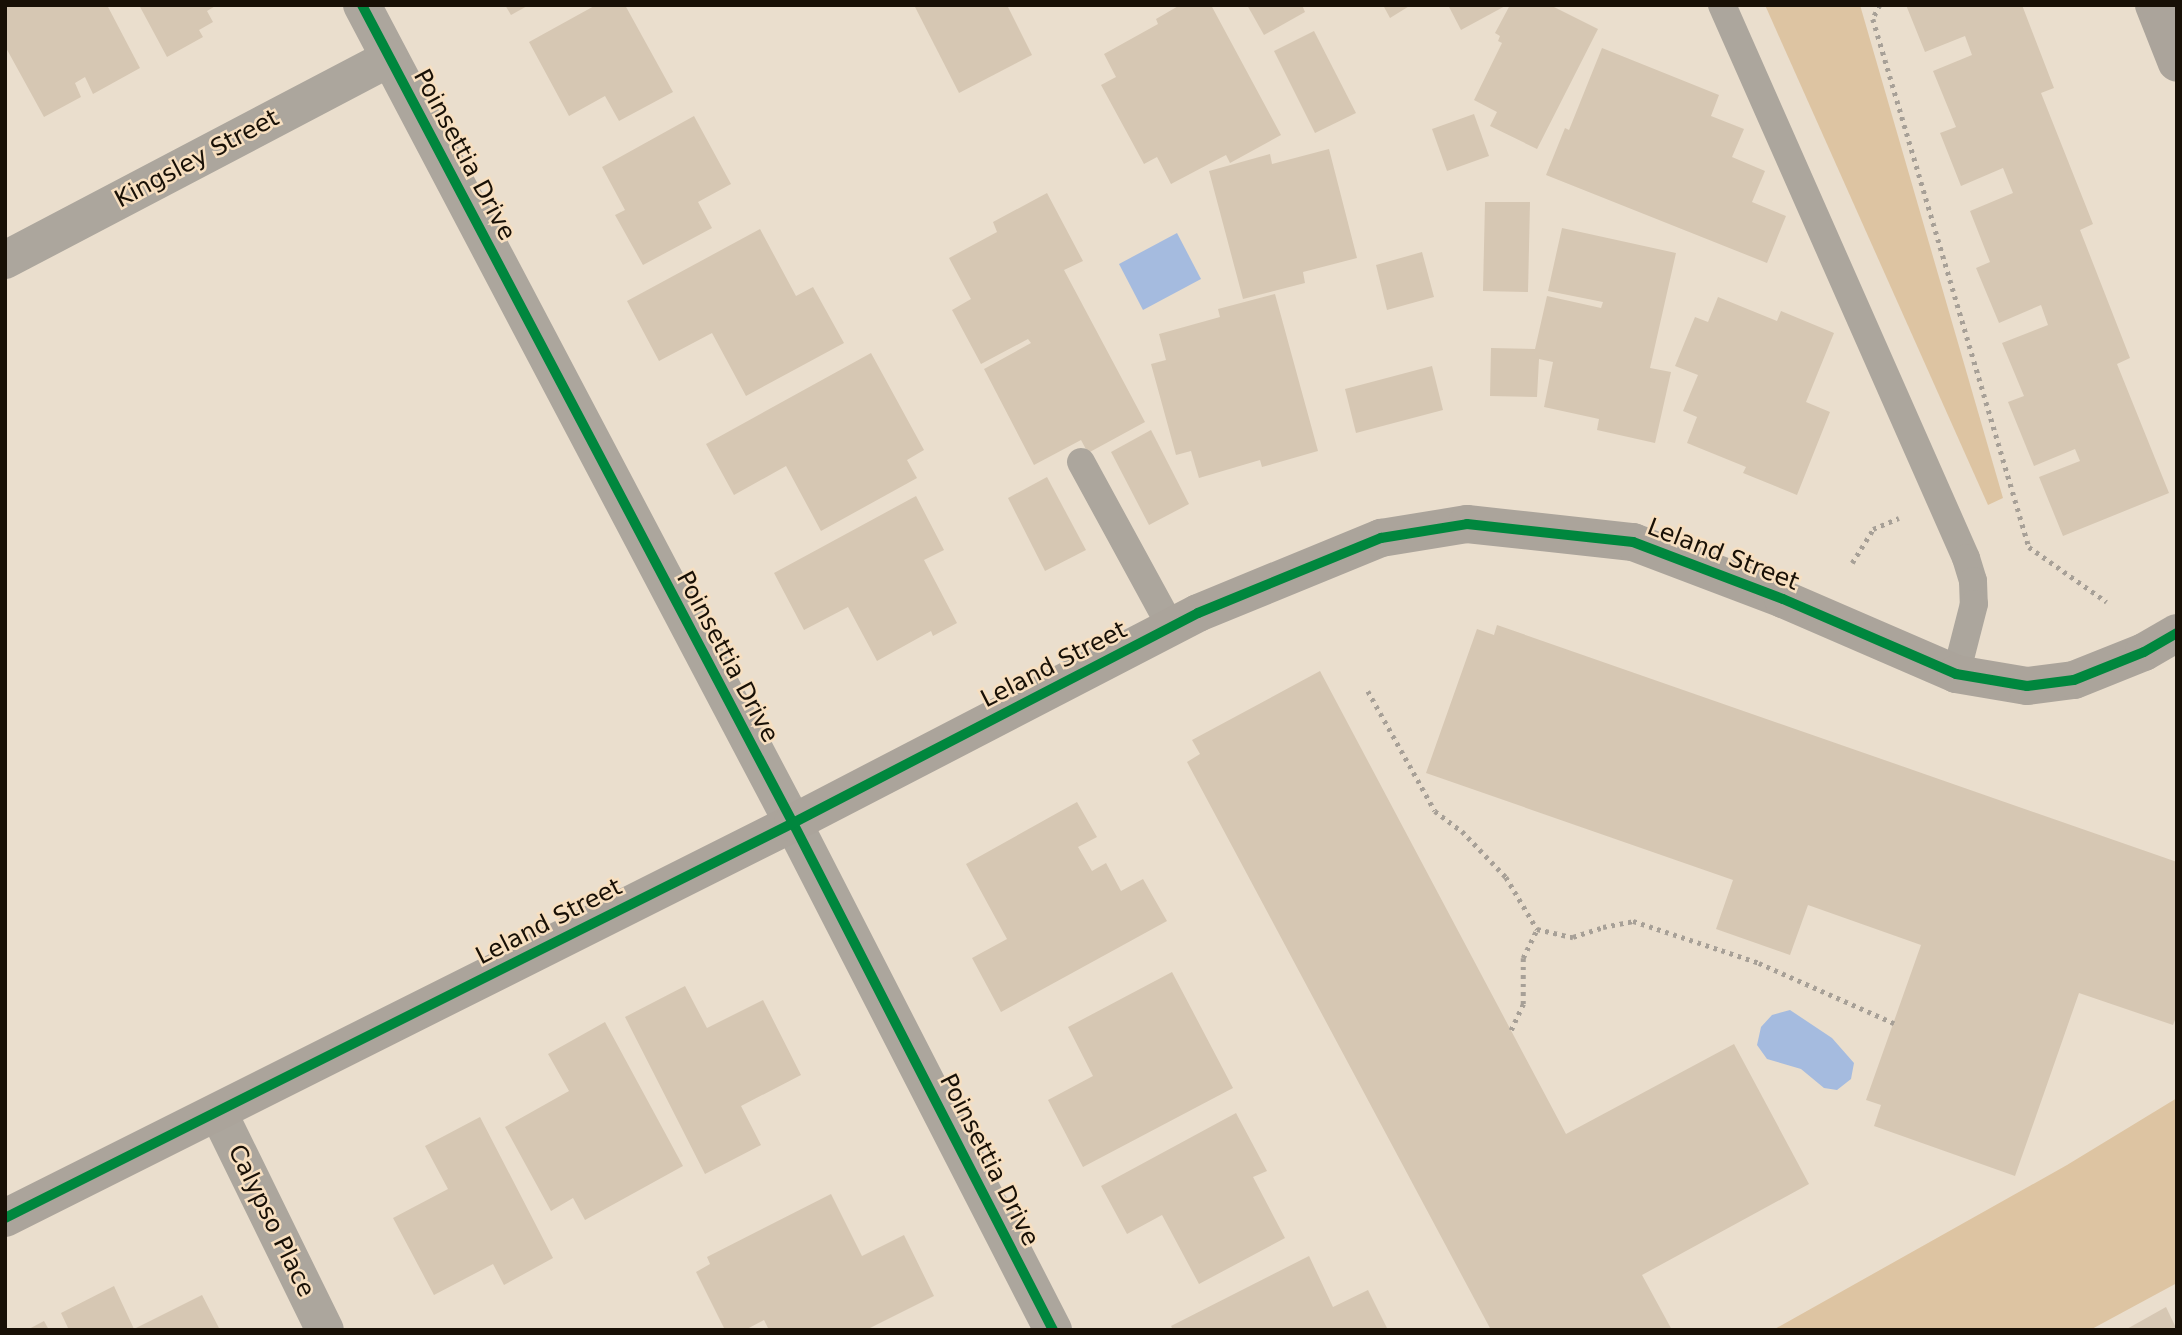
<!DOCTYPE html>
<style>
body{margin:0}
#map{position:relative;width:2182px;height:1335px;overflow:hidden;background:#eadecd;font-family:"DejaVu Sans",sans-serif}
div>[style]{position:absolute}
.green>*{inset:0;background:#ddc4a2}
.water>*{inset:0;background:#a5bbdf}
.building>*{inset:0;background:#d6c7b3}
.path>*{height:4.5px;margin-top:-2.25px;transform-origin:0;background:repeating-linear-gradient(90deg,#a7a097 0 3.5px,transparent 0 8.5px)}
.lane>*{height:28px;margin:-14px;padding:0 14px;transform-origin:14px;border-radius:14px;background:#aca69d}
.street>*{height:38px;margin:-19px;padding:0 19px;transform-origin:19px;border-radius:19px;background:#aca69d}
.secondary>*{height:38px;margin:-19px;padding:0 19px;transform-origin:19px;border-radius:19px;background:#aba49b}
.cycleway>*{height:10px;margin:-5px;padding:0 5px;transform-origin:5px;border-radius:5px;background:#00873e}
span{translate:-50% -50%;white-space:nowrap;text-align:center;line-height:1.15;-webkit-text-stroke:5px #f7dfc0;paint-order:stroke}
.street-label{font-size:24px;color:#181006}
.frame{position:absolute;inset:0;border:7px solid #181006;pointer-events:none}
</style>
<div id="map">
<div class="green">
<i style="clip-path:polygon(1765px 5px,1860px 5px,2003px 498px,1988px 505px)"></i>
<i style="clip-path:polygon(2177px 1098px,2177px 1283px,2090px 1330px,1773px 1330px,2067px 1165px)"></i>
</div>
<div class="water">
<i style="clip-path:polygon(1177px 233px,1201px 279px,1143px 310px,1119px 264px)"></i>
<i style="clip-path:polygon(1790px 1010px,1832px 1038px,1854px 1063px,1851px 1079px,1837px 1090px,1824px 1088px,1801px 1069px,1767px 1059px,1757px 1045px,1761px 1027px,1772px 1015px)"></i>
</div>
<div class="building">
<i style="clip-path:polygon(5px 5px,107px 5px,140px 68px,93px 94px,85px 77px,75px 83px,81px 97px,44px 117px,5px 46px)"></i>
<i style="clip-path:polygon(139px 5px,217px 5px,207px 11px,213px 22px,199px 30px,203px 37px,167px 57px)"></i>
<i style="clip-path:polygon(505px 5px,529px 5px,511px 15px)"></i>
<i style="clip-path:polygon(596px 5px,625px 5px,673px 92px,619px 121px,605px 96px,569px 116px,529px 42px)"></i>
<i style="clip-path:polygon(914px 5px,1007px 5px,1032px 55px,959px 93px)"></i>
<i style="clip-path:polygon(1180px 5px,1211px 5px,1281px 135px,1230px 163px,1226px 155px,1171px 184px,1157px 157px,1144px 164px,1101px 85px,1116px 77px,1104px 54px,1158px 24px,1156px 19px)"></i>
<i style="clip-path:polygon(1247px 5px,1302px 5px,1305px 12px,1264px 35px)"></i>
<i style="clip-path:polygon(1383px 5px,1411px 5px,1390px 18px)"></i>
<i style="clip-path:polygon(1448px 5px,1507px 5px,1461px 30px)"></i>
<i style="clip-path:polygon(1510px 5px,1550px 5px,1598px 29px,1537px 149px,1490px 126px,1497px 112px,1474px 100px,1502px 43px,1498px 41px,1500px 36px,1495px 33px)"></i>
<i style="clip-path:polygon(1906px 5px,2022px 5px,2054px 88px,2041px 93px,2093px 224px,2080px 230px,2130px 358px,2117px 364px,2169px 493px,2063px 536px,2039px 477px,2080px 461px,2075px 449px,2034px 466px,2008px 402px,2024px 396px,2002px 343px,2048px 325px,2041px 305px,1999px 323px,1976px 268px,1990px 262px,1970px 211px,2013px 193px,2003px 168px,1961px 186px,1940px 133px,1956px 127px,1933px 71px,1972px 55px,1965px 36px,1925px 52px)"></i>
<i style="clip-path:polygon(1314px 31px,1356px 113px,1315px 133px,1274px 51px)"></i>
<i style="clip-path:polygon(1602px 48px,1719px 95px,1711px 116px,1744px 129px,1732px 157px,1765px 171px,1752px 202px,1786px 216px,1767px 263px,1546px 175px,1565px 128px,1569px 130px)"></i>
<i style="clip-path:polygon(1474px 114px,1489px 156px,1447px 171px,1432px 129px)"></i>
<i style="clip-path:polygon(694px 116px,731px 184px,698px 202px,712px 228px,643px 265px,615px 215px,625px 210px,602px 167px)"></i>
<i style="clip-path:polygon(1329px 149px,1357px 258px,1303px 272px,1305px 283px,1243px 299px,1209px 171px,1270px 154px,1272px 164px)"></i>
<i style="clip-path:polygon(1047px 193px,1083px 261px,1064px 270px,1145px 422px,1088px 453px,1081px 440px,1034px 465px,984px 369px,1031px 343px,1028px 339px,981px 364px,952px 310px,971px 299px,949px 258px,997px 232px,993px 222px)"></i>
<i style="clip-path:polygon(1485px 202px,1530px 202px,1528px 292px,1483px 291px)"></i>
<i style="clip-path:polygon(1562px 228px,1676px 253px,1650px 368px,1671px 372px,1655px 443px,1597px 430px,1599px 419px,1544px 407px,1553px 362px,1539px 359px,1537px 397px,1490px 396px,1491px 348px,1535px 349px,1547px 296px,1601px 308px,1603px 302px,1548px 291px)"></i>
<i style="clip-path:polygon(760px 229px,796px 296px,813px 287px,844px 343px,746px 396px,712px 333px,659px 361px,627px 301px)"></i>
<i style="clip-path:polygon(1422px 252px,1434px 297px,1387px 310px,1376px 265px)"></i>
<i style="clip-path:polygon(1275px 294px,1318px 451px,1262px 467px,1260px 460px,1199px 478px,1191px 451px,1176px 455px,1151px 364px,1166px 360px,1159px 334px,1220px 317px,1218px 309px)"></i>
<i style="clip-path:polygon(1718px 297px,1777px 321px,1781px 311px,1834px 333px,1806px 402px,1830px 412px,1797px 495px,1743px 473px,1746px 467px,1687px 443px,1697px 417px,1683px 411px,1698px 375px,1675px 366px,1695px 317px,1708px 322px)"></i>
<i style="clip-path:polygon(871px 353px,924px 450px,907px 460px,917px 478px,821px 531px,786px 466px,734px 495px,706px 444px)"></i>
<i style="clip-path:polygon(1432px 366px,1443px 410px,1356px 433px,1345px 389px)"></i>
<i style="clip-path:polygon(1151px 430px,1189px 504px,1149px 525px,1111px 452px)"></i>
<i style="clip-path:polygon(1047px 477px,1086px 550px,1045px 571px,1008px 498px)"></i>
<i style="clip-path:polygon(916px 496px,944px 550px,924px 560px,957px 623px,933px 636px,931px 631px,877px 661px,848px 607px,804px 630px,774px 573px)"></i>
<i style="clip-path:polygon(1497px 625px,2177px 862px,2177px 1015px,2173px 1025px,2079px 993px,2015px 1176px,1874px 1126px,1881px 1105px,1866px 1100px,1921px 945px,1808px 905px,1790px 955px,1716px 929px,1733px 880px,1426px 773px,1477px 629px,1494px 635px)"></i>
<i style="clip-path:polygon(1320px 671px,1566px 1134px,1734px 1044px,1809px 1184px,1642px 1275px,1672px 1330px,1491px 1330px,1187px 762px,1200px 754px,1192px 740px)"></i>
<i style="clip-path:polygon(1077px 802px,1097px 837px,1078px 847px,1092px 871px,1106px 863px,1121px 891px,1143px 879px,1167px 921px,1001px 1012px,972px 958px,1007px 939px,966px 864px)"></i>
<i style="clip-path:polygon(1172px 972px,1233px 1088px,1083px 1167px,1048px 1100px,1093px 1076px,1068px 1027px)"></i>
<i style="clip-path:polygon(685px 986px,707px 1028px,763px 1000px,801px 1075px,741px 1106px,761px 1145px,705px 1174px,625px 1017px)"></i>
<i style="clip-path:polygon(605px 1022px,683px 1166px,585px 1220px,573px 1198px,551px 1211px,505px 1127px,569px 1091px,548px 1054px)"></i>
<i style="clip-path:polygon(1236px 1113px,1267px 1171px,1253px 1177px,1285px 1238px,1199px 1284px,1162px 1215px,1127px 1234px,1101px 1186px)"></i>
<i style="clip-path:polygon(480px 1117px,553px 1258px,504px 1285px,493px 1264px,434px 1295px,393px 1218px,448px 1189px,425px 1146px)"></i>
<i style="clip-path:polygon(831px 1194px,862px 1256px,904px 1235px,934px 1296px,866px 1330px,769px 1330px,764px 1320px,745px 1330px,725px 1330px,696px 1272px,710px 1264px,707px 1257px)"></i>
<i style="clip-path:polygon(1309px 1256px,1333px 1307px,1368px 1290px,1388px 1330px,1173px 1330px,1171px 1326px)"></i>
<i style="clip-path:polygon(114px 1286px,134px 1329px,202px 1295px,220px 1330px,69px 1330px,61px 1313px)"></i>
<i style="clip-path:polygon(2166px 1307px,2177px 1330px,2125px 1330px)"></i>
<i style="clip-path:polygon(44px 1321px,49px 1330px,27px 1330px)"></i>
</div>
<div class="path">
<i style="left:1880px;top:5px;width:16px;rotate:117deg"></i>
<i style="left:1873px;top:19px;width:551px;rotate:73.54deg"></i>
<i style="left:2029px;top:547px;width:95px;rotate:35.2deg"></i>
<i style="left:1852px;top:563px;width:40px;rotate:-58deg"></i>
<i style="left:1873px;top:529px;width:28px;rotate:-23deg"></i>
<i style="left:1368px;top:691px;width:137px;rotate:60.8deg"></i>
<i style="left:1435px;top:811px;width:34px;rotate:37deg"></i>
<i style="left:1462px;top:831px;width:64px;rotate:46.3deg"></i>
<i style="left:1506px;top:877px;width:61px;rotate:59.2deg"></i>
<i style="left:1537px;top:929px;width:37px;rotate:13deg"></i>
<i style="left:1573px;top:937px;width:32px;rotate:-18deg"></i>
<i style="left:1603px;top:927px;width:31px;rotate:-11deg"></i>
<i style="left:1633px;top:921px;width:133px;rotate:18.4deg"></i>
<i style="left:1759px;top:963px;width:148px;rotate:24deg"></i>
<i style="left:1511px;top:1030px;width:29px;rotate:-65deg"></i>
<i style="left:1523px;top:1004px;width:46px;rotate:-90deg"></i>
<i style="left:1523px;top:958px;width:32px;rotate:-64deg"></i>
</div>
<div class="lane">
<i style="left:1722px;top:5px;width:604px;rotate:66.19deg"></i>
<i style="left:1966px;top:558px;width:24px;rotate:73deg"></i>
<i style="left:1973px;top:581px;width:23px;rotate:88deg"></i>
<i style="left:1974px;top:604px;width:72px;rotate:104.4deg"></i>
<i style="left:1081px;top:462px;width:188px;rotate:61.4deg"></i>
</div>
<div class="street">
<i style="left:362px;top:5px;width:925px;rotate:62.22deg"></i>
<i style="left:793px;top:823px;width:570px;rotate:62.85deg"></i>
<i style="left:5px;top:260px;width:434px;rotate:-27.7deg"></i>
<i style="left:218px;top:1112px;width:243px;rotate:63.9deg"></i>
</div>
<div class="secondary">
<i style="left:2154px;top:5px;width:62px;rotate:68.4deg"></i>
<i style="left:5px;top:1218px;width:881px;rotate:-26.62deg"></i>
<i style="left:793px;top:823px;width:456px;rotate:-27.4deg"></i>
<i style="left:1198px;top:613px;width:198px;rotate:-22.3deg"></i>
<i style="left:1381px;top:538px;width:87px;rotate:-9.2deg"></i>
<i style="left:1467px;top:524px;width:167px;rotate:6.2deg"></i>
<i style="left:1633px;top:542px;width:160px;rotate:20.8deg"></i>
<i style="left:1783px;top:599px;width:189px;rotate:23.4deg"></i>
<i style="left:1956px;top:674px;width:72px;rotate:9.6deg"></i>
<i style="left:2027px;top:686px;width:47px;rotate:-7.3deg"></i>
<i style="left:2074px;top:680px;width:75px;rotate:-21.8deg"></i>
<i style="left:2144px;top:652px;width:38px;rotate:-30deg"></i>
</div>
<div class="cycleway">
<i style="left:362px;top:5px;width:925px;rotate:62.22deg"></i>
<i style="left:793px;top:823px;width:570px;rotate:62.85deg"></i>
<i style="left:5px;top:1218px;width:881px;rotate:-26.62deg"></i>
<i style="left:793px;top:823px;width:456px;rotate:-27.4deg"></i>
<i style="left:1198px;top:613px;width:198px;rotate:-22.3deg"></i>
<i style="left:1381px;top:538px;width:87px;rotate:-9.2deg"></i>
<i style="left:1467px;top:524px;width:167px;rotate:6.2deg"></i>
<i style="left:1633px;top:542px;width:160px;rotate:20.8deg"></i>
<i style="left:1783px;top:599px;width:189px;rotate:23.4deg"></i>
<i style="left:1956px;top:674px;width:72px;rotate:9.6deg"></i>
<i style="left:2027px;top:686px;width:47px;rotate:-7.3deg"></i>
<i style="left:2074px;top:680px;width:75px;rotate:-21.8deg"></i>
<i style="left:2144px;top:652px;width:38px;rotate:-30deg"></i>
</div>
<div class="street-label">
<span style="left:464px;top:155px;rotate:62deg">Poinsettia Drive</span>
<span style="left:197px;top:159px;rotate:-28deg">Kingsley Street</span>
<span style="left:1723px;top:555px;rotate:21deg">Leland Street</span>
<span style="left:727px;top:657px;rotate:62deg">Poinsettia Drive</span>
<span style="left:1054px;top:665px;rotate:-27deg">Leland Street</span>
<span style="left:549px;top:922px;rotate:-27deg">Leland Street</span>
<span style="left:989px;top:1160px;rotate:63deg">Poinsettia Drive</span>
<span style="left:271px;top:1221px;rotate:64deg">Calypso Place</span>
</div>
<div class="frame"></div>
</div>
